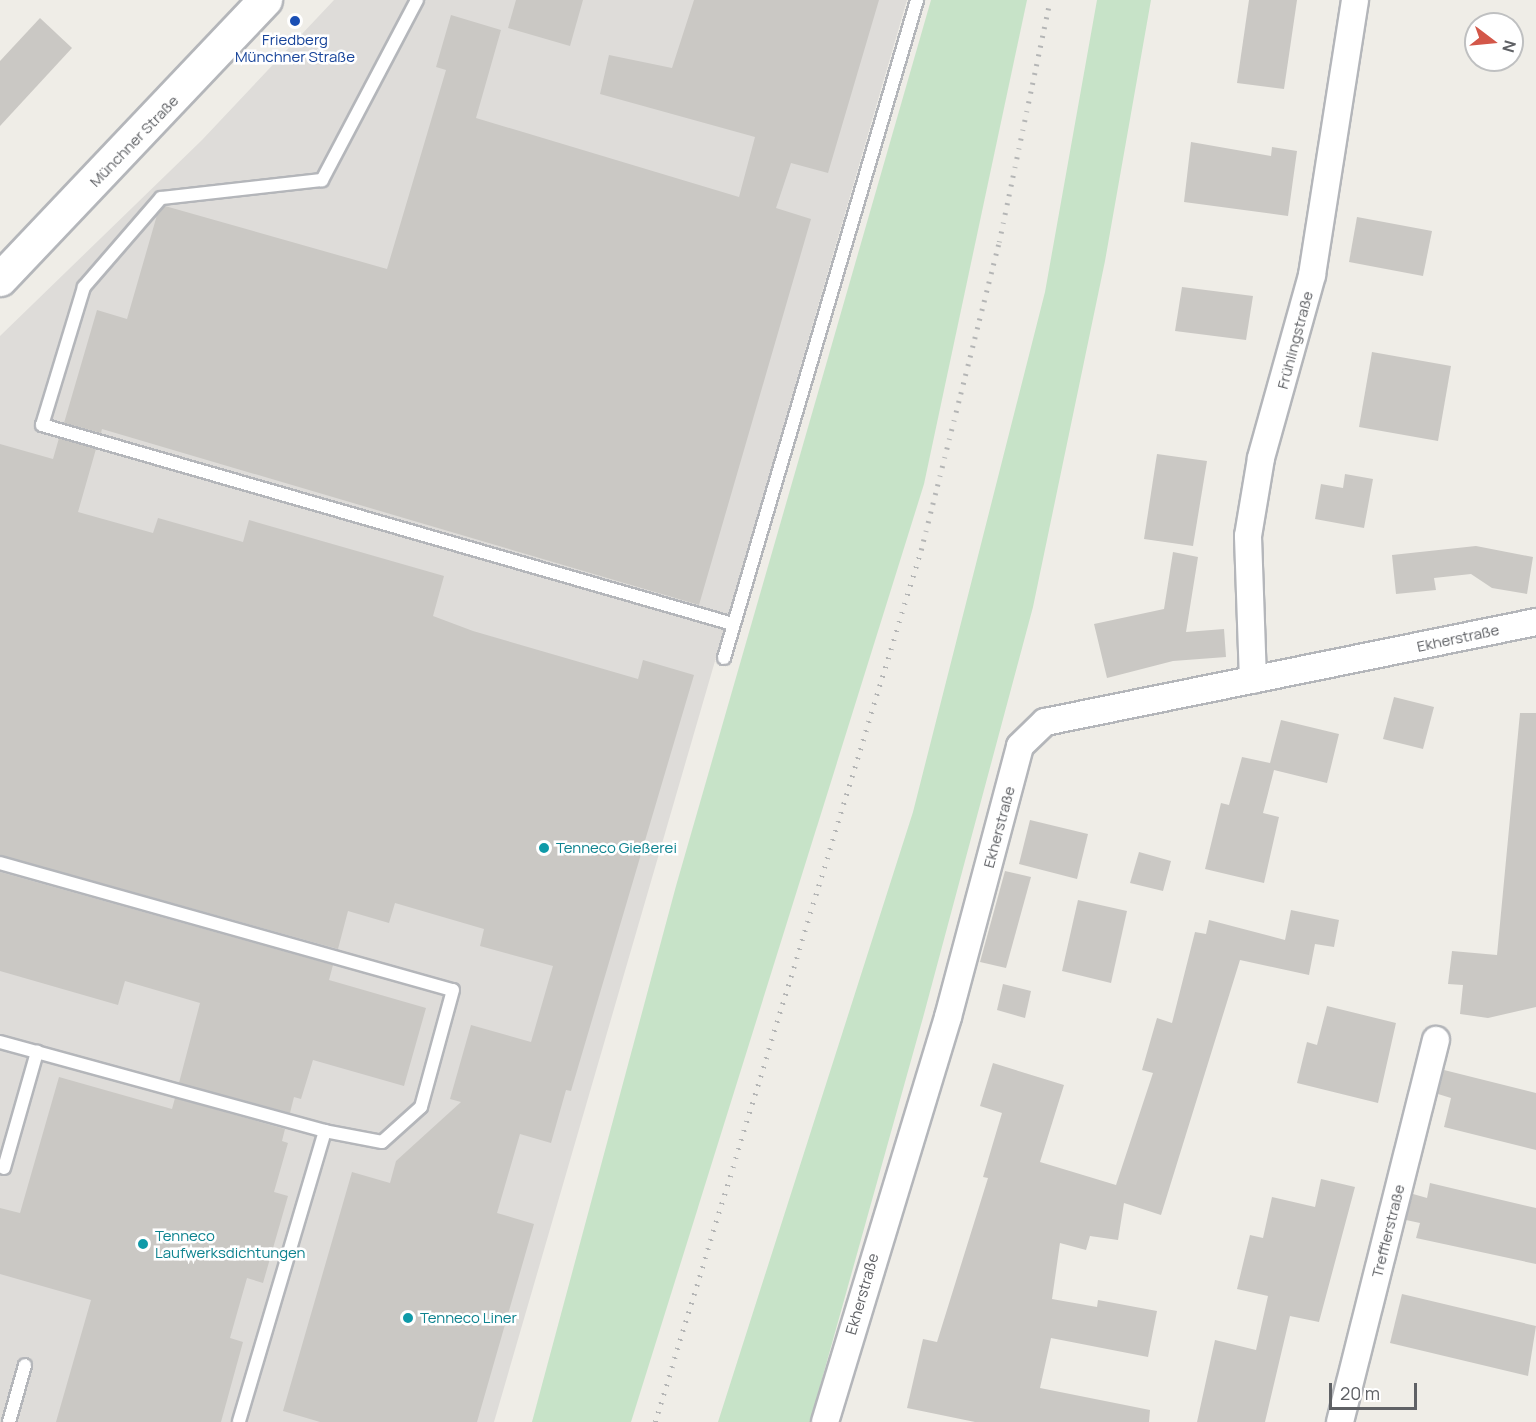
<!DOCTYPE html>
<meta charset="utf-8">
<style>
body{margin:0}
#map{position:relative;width:1536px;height:1422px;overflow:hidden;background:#efede7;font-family:Manrope,sans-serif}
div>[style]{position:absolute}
.industrial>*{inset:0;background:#dedcd9}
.green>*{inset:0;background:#c7e3c8}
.building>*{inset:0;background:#cac8c4}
.roads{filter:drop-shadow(2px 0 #b4b6ba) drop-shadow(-2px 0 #b4b6ba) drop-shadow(0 2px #b4b6ba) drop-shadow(0 -2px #b4b6ba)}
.service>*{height:12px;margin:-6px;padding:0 6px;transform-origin:6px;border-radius:6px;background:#fff}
.minor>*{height:26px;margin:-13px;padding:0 13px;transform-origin:13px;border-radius:13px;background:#fff}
.secondary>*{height:33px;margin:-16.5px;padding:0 16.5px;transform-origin:16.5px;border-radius:16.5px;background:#fff}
.rail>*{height:4.5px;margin-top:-2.25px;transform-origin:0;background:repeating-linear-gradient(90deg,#b4b5b5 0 1.5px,transparent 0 9.5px)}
.dots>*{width:16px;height:16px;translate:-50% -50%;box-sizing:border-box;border:3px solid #fff;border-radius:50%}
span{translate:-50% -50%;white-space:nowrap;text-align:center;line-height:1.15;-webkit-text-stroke:5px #fff;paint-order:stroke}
.transit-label{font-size:15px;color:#164399}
.street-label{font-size:15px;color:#5f6165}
.culture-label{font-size:15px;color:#0d838f}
.left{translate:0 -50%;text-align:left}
.north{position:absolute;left:1464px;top:12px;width:60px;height:60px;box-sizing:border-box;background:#fff;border:2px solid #bfc0c1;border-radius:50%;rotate:106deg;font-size:16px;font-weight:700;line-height:24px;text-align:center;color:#5f6165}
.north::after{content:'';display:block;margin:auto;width:21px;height:27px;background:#d35749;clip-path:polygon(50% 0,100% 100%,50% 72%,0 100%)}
.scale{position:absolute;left:1329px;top:1383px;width:88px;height:27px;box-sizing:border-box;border:3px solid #5f6165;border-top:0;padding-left:8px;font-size:18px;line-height:21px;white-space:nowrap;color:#5f6165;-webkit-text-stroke:4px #fff;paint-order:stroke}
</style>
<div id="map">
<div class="industrial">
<i style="clip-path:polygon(334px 0,907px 0,494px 1422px,0 1422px,0 336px,202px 140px)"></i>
</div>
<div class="green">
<i style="clip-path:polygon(931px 0,1027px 0,924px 484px,631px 1422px,532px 1422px,676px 886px)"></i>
<i style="clip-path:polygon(1097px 0,1151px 0,1105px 261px,1033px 607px,924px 1014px,810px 1422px,718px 1422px,913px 812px,1045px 292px)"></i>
</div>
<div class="building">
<i style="clip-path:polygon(516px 0,583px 0,570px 46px,508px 28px)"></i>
<i style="clip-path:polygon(694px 0,879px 0,828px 173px,791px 163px,776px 208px,811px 219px,699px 605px,102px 429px,101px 433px,64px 423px,97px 310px,127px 319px,157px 215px,165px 206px,387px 269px,446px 70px,436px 67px,451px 15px,501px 30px,476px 118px,739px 197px,755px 137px,600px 94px,609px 55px,672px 68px)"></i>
<i style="clip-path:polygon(1249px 0,1297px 0,1284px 89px,1237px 83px)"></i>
<i style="clip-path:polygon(40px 18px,72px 48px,0 126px,0 61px)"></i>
<i style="clip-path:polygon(1191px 142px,1271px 156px,1272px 147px,1297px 151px,1288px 216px,1184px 202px)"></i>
<i style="clip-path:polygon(1357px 217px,1432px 231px,1423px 276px,1349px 262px)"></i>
<i style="clip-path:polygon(1182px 287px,1253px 296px,1246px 340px,1175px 331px)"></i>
<i style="clip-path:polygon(1372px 352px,1451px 366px,1438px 441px,1359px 427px)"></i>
<i style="clip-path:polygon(59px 438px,96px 449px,78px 512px,153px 533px,158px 518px,243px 542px,249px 520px,444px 576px,433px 616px,473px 631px,638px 679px,643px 660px,694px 675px,571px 1091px,566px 1090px,551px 1143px,520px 1134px,497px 1213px,534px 1224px,477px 1422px,320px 1422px,283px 1411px,352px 1172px,390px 1183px,396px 1161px,461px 1102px,450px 1099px,471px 1025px,531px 1042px,553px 966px,480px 946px,484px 929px,395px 903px,389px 923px,348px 911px,338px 949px,0 855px,0 444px,53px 459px)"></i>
<i style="clip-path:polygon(1157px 454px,1207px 461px,1193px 546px,1144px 539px)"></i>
<i style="clip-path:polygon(1345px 474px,1373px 479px,1364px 528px,1315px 519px,1321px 484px,1343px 488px)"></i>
<i style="clip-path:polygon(1476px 546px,1533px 557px,1527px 594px,1492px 588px,1471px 574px,1434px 578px,1436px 590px,1396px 594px,1392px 555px)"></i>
<i style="clip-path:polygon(1173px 552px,1198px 557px,1186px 632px,1224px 629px,1226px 657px,1173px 661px,1107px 678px,1094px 624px,1164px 609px)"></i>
<i style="clip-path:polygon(1394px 697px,1434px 707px,1423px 749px,1383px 739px)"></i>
<i style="clip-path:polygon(1520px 713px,1536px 713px,1536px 1007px,1488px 1018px,1460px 1014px,1463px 985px,1448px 984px,1452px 951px,1497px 955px)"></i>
<i style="clip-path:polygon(1281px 720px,1339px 734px,1327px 783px,1274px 770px,1263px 813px,1279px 817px,1264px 883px,1205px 869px,1221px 803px,1229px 805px,1242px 757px,1270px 763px)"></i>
<i style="clip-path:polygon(1030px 820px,1088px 834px,1077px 879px,1019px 864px)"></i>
<i style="clip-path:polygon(1139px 852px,1171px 861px,1163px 891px,1130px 883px)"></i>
<i style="clip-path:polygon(1005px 871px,1031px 877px,1006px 968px,980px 962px)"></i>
<i style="clip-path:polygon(0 872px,333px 965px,329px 980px,426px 1008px,404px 1086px,313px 1060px,301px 1099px,294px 1097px,290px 1113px,179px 1083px,200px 1003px,125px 981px,118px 1005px,0 971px)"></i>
<i style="clip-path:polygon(1078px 900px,1127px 911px,1111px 983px,1062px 971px)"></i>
<i style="clip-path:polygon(1291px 910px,1339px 920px,1334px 947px,1315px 944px,1309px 975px,1240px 960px,1161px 1215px,1124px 1203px,1118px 1240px,1090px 1236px,1086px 1250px,1060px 1243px,1052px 1299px,1097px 1307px,1098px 1300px,1157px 1311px,1148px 1357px,1051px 1338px,1040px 1388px,1150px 1410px,1149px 1422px,975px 1422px,907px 1408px,923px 1339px,937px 1342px,988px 1178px,983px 1177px,1002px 1113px,980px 1106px,993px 1063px,1064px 1085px,1040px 1162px,1116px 1185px,1153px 1073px,1142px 1070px,1157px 1018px,1172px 1023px,1195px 932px,1206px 934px,1209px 920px,1285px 940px)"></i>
<i style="clip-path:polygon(1003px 984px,1031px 991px,1025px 1018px,997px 1010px)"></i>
<i style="clip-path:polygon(1327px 1006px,1396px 1023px,1378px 1103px,1297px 1083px,1307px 1042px,1317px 1045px)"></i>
<i style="clip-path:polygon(1444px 1070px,1536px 1093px,1536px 1150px,1444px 1127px,1451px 1098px,1438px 1094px)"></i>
<i style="clip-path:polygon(59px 1077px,172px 1109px,175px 1098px,285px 1129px,282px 1141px,288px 1143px,274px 1192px,288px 1196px,263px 1283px,247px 1278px,230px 1338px,243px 1342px,221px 1422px,56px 1422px,91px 1300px,0 1274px,0 1208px,20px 1213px)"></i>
<i style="clip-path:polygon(1321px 1179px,1355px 1187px,1319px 1322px,1290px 1316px,1265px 1422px,1197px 1422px,1215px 1340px,1256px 1350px,1268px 1296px,1237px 1289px,1250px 1235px,1263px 1238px,1272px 1197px,1315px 1207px)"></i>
<i style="clip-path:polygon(1430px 1183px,1536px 1208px,1536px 1264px,1416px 1238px,1420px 1223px,1406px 1220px,1409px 1209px,1413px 1194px,1427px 1198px)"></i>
<i style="clip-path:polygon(1402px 1294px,1536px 1326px,1528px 1376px,1390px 1343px)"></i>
</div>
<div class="roads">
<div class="service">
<i style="left:417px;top:0;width:204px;rotate:117.8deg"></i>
<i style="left:322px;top:180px;width:162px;rotate:173.6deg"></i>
<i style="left:161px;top:198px;width:118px;rotate:130.9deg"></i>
<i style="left:84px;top:287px;width:144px;rotate:106.9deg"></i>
<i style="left:42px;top:425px;width:719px;rotate:16.07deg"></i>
<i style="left:724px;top:658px;width:686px;rotate:-73.65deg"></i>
<i style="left:0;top:863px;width:470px;rotate:15.7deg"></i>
<i style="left:453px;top:990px;width:121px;rotate:105.3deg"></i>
<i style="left:421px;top:1107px;width:52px;rotate:138.1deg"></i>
<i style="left:382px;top:1142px;width:58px;rotate:-169.1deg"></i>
<i style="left:325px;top:1131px;width:303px;rotate:106.5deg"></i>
<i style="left:0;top:1042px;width:337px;rotate:15.3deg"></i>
<i style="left:4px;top:1168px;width:121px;rotate:-74.1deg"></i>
<i style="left:9px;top:1422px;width:59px;rotate:-74.3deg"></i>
</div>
<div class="minor">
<i style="left:1253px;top:680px;width:144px;rotate:-92deg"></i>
<i style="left:1248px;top:536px;width:79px;rotate:-80.5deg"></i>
<i style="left:1261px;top:458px;width:190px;rotate:-74.4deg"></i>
<i style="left:1312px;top:275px;width:278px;rotate:-81.1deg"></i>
<i style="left:825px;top:1422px;width:423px;rotate:-73.1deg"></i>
<i style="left:948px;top:1017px;width:280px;rotate:-75.1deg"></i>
<i style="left:1020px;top:746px;width:35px;rotate:-44deg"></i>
<i style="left:1045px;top:722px;width:501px;rotate:-11.51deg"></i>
<i style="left:1340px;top:1422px;width:394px;rotate:-75.9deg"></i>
</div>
<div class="secondary">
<i style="left:0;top:279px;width:385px;rotate:-46.5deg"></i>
</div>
</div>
<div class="rail">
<i style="left:655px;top:1422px;width:912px;rotate:-73.04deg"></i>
<i style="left:921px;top:550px;width:318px;rotate:-75.8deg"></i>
<i style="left:999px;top:242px;width:247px;rotate:-78.1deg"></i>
</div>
<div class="dots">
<i style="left:295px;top:21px;background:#1a4fb4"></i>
<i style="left:544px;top:848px;background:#0f9aa8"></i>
<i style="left:143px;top:1244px;background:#0f9aa8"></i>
<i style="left:408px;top:1318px;background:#0f9aa8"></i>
</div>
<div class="transit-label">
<span style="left:295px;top:48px">Friedberg<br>Münchner Straße</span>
</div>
<div class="street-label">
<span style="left:134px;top:141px;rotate:-46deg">Münchner Straße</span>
<span style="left:1295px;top:340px;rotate:-75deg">Frühlingstraße</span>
<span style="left:1458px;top:638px;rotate:-12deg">Ekherstraße</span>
<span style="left:999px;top:827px;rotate:-75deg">Ekherstraße</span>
<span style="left:1388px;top:1231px;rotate:-76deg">Trefflerstraße</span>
<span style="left:862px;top:1294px;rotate:-74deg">Ekherstraße</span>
</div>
<div class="culture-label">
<span class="left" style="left:556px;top:848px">Tenneco Gießerei</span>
<span class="left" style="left:155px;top:1244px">Tenneco<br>Laufwerksdichtungen</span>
<span class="left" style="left:420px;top:1318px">Tenneco Liner</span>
</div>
<div class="north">N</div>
<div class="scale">20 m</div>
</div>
